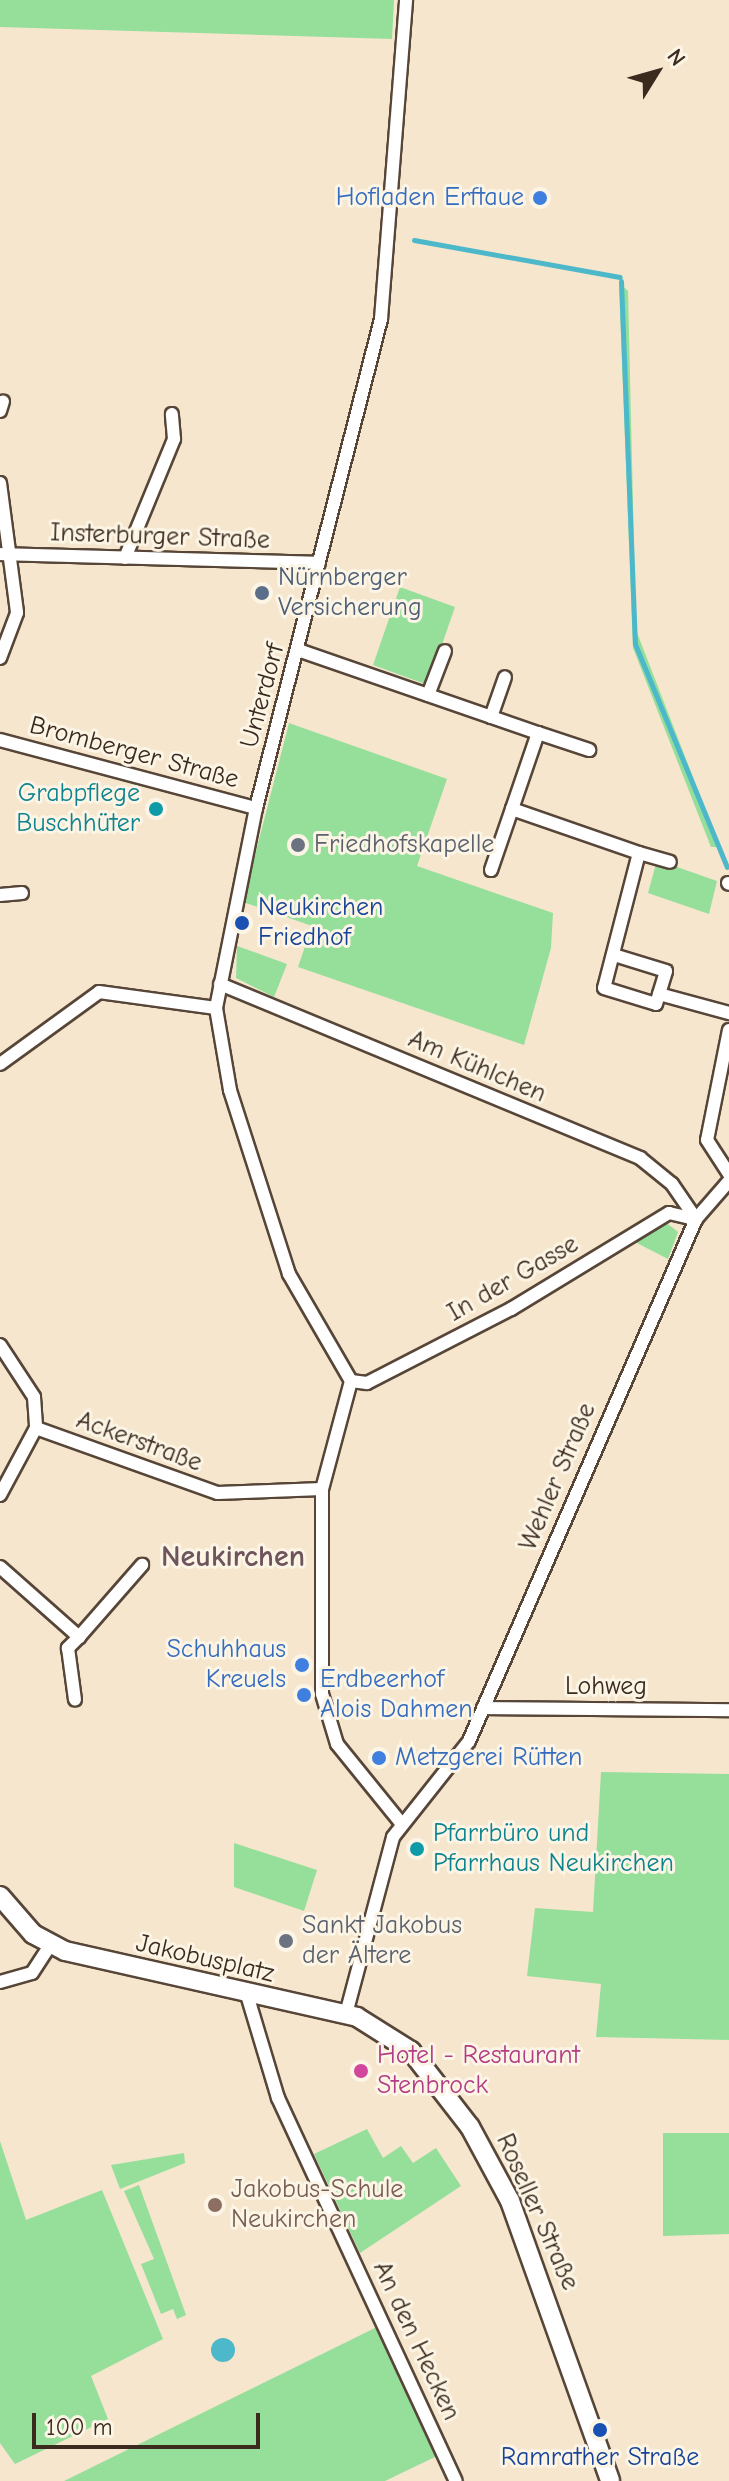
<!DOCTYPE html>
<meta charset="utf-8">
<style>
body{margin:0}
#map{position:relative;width:729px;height:2481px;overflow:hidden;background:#f6e6cd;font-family:"Comic Neue",sans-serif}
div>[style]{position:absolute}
.green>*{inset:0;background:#95df9b}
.water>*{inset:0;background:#4db8ca}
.round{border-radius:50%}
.stream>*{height:5px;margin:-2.5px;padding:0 2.5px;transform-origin:2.5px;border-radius:2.5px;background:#4db8ca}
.roads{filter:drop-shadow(2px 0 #574638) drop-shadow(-2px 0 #574638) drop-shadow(0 2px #574638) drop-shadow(0 -2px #574638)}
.street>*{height:12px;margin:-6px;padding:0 6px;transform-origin:6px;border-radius:6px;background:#fff}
.secondary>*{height:18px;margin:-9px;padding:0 9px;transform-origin:9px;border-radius:9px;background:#fff}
.dots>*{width:22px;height:22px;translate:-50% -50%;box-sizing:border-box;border:4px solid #fcf5e5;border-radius:50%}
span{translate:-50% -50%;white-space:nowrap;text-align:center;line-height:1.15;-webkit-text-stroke:6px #fcf5e5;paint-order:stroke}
.shop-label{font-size:26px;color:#366cbe}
.right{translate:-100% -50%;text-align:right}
.left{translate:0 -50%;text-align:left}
.street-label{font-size:26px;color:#3b2a1e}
.service-label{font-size:26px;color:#4e5e75}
.culture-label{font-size:26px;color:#0d838f}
.worship-label{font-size:26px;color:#5b616d}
.transit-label{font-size:26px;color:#164399}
.hotel-label{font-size:26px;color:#b23c85}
.education-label{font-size:26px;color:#785e54}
.quarter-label{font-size:30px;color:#6e545c;font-weight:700}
.north{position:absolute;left:617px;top:32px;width:80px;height:80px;-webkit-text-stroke:6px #fcf5e5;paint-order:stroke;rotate:53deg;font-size:22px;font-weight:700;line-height:32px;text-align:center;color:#3b2a1e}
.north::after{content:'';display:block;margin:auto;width:28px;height:36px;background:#3b2a1e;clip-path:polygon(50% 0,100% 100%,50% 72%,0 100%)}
.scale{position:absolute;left:32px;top:2413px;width:228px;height:36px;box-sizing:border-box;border:4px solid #3b2a1e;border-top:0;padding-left:10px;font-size:24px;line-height:28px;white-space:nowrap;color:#3b2a1e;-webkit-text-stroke:6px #fcf5e5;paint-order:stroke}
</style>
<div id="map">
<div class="green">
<i style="clip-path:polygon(0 0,394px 0,392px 39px,0 27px)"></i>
<i style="clip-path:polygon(619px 283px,628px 291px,636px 630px,720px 847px,711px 847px,633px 648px)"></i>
<i style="clip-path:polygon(400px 587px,455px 607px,428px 685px,373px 665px)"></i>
<i style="clip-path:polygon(289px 723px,447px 779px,417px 866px,553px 913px,551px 948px,524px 1045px,298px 967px,312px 926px,243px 902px)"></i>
<i style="clip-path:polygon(657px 860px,717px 881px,709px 914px,648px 893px)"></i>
<i style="clip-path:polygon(237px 946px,287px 964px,274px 997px,236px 978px)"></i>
<i style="clip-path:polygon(664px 1221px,678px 1232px,668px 1259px,631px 1240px)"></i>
<i style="clip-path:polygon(601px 1772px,729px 1774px,729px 2040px,596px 2037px,601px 1984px,527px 1976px,535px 1908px,593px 1912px)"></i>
<i style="clip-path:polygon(234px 1843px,317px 1870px,304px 1911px,234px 1887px)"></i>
<i style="clip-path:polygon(367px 2129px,383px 2158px,401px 2146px,413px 2163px,436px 2148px,461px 2186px,360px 2253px,314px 2154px)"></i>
<i style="clip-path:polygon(663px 2133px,729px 2133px,729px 2234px,663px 2236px)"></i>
<i style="clip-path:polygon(0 2141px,26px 2220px,102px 2190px,163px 2339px,91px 2376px,108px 2419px,15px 2464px,0 2443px)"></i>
<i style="clip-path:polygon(184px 2153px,185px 2163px,120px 2189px,111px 2165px)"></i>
<i style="clip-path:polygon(139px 2185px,186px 2315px,177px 2319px,173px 2309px,161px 2314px,141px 2264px,154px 2259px,124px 2191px)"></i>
<i style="clip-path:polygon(377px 2327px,437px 2456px,385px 2481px,64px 2481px)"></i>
</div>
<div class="water">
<i class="round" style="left:211px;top:2338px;width:24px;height:24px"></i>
</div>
<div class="stream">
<i style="left:414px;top:240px;width:209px;rotate:10.2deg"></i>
<i style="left:621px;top:281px;width:363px;rotate:87.8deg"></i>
<i style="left:635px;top:644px;width:241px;rotate:67.6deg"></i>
</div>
<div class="roads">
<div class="street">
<i style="left:0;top:411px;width:10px;rotate:-73deg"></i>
<i style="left:0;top:483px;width:131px;rotate:82.5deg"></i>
<i style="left:17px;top:613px;width:48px;rotate:110.7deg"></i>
<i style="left:0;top:554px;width:319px;rotate:1.6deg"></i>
<i style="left:125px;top:558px;width:129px;rotate:-67.6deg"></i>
<i style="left:174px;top:439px;width:25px;rotate:-95deg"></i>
<i style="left:298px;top:650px;width:254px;rotate:19.1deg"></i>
<i style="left:538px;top:733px;width:80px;rotate:108.9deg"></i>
<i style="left:512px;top:809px;width:134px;rotate:19.1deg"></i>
<i style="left:639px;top:853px;width:139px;rotate:104.5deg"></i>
<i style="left:604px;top:988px;width:54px;rotate:17.1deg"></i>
<i style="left:656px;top:1004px;width:34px;rotate:-73deg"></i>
<i style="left:666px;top:971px;width:54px;rotate:-162.9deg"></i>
<i style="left:428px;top:695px;width:47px;rotate:-68.9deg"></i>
<i style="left:491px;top:717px;width:42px;rotate:-70.7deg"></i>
<i style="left:538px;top:733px;width:54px;rotate:18.4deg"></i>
<i style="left:0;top:740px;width:265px;rotate:14.9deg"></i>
<i style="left:639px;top:853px;width:32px;rotate:16deg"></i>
<i style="left:491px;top:870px;width:65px;rotate:-71deg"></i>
<i style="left:728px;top:883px;width:1px;rotate:45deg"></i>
<i style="left:0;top:895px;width:22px;rotate:-5deg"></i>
<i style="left:220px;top:984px;width:455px;rotate:22.5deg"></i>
<i style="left:640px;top:1158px;width:41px;rotate:39.1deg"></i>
<i style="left:672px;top:1184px;width:42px;rotate:55.6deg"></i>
<i style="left:659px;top:994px;width:73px;rotate:15.2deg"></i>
<i style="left:729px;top:1030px;width:112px;rotate:101.3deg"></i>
<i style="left:707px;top:1140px;width:40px;rotate:57.1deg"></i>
<i style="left:0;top:1064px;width:122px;rotate:-36deg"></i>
<i style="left:99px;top:992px;width:118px;rotate:7.8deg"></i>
<i style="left:0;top:1345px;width:62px;rotate:56.8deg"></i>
<i style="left:34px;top:1397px;width:31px;rotate:86deg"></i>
<i style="left:36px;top:1428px;width:193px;rotate:19.7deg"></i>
<i style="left:218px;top:1493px;width:104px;rotate:-2.2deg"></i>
<i style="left:351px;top:1381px;width:124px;rotate:-120.1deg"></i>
<i style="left:289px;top:1274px;width:193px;rotate:-107.8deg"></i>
<i style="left:230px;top:1090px;width:83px;rotate:-99.7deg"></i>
<i style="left:216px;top:1008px;width:204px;rotate:-78.7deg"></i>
<i style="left:256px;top:808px;width:505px;rotate:-75.66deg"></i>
<i style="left:381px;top:319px;width:320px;rotate:-85.5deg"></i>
<i style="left:351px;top:1381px;width:112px;rotate:105deg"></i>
<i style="left:322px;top:1489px;width:205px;rotate:90deg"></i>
<i style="left:322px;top:1694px;width:52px;rotate:73.3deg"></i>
<i style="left:337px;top:1744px;width:102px;rotate:51deg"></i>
<i style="left:351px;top:1381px;width:16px;rotate:7deg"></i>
<i style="left:367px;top:1383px;width:162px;rotate:-27.2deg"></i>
<i style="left:511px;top:1309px;width:185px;rotate:-31.3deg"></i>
<i style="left:669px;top:1213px;width:28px;rotate:13deg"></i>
<i style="left:0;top:1495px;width:76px;rotate:-61.8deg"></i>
<i style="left:0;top:1567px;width:106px;rotate:41.5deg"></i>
<i style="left:79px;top:1637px;width:16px;rotate:135deg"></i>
<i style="left:68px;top:1648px;width:52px;rotate:82.3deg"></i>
<i style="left:79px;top:1637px;width:96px;rotate:-48.8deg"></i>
<i style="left:483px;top:1708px;width:246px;rotate:0.5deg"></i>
<i style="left:0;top:1982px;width:33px;rotate:-16deg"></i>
<i style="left:32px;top:1973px;width:35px;rotate:-57deg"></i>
<i style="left:248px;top:1998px;width:104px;rotate:73.3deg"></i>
<i style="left:278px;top:2098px;width:422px;rotate:65.1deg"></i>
<i style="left:346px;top:2014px;width:183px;rotate:-75.1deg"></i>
<i style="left:393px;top:1837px;width:122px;rotate:-51.6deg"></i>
<i style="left:469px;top:1741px;width:569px;rotate:-66.5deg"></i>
<i style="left:696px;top:1219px;width:50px;rotate:-49deg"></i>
</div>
<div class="secondary">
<i style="left:0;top:1896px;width:50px;rotate:49deg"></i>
<i style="left:33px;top:1934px;width:36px;rotate:28deg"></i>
<i style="left:65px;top:1951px;width:299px;rotate:12.7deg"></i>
<i style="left:357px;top:2017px;width:64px;rotate:32.2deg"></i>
<i style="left:411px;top:2051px;width:96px;rotate:52.2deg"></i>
<i style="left:470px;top:2127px;width:84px;rotate:61.6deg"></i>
<i style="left:510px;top:2201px;width:297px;rotate:70.3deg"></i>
</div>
</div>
<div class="dots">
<i style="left:540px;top:198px;background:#3f7fe0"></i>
<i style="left:262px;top:593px;background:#5c6f8a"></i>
<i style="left:156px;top:809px;background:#0f9aa8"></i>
<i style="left:298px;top:845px;background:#6b7280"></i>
<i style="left:242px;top:923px;background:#1a4fb4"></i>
<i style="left:302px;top:1665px;background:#3f7fe0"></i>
<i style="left:304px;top:1695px;background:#3f7fe0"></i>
<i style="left:379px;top:1758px;background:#3f7fe0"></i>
<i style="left:417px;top:1849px;background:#0f9aa8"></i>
<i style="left:286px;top:1941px;background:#6b7280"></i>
<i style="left:361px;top:2071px;background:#d1479c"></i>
<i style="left:215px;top:2205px;background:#8d6e63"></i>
<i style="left:600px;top:2430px;background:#1a4fb4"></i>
</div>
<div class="shop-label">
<span class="right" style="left:524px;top:198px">Hofladen Erftaue</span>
<span class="right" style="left:286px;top:1665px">Schuhhaus<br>Kreuels</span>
<span class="left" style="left:320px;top:1695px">Erdbeerhof<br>Alois Dahmen</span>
<span class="left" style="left:395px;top:1758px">Metzgerei Rütten</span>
</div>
<div class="street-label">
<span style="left:160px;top:537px;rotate:2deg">Insterburger Straße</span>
<span style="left:263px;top:696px;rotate:-75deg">Unterdorf</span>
<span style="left:134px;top:753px;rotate:15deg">Bromberger Straße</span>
<span style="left:477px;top:1067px;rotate:23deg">Am Kühlchen</span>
<span style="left:513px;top:1279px;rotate:-30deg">In der Gasse</span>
<span style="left:139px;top:1442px;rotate:20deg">Ackerstraße</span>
<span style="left:558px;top:1477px;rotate:-67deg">Wehler Straße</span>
<span style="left:606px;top:1687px">Lohweg</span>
<span style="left:205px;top:1959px;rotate:13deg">Jakobusplatz</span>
<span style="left:537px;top:2212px;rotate:66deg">Roseller Straße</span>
<span style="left:416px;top:2341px;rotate:65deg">An den Hecken</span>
</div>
<div class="service-label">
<span class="left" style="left:278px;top:593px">Nürnberger<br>Versicherung</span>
</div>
<div class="culture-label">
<span class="right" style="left:140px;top:809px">Grabpflege<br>Buschhüter</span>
<span class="left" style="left:433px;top:1849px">Pfarrbüro und<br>Pfarrhaus Neukirchen</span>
</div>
<div class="worship-label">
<span class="left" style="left:314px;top:845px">Friedhofskapelle</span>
<span class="left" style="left:302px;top:1941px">Sankt Jakobus<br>der Ältere</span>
</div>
<div class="transit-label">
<span class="left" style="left:258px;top:923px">Neukirchen<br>Friedhof</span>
<span style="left:600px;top:2458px">Ramrather Straße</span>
</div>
<div class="hotel-label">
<span class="left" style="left:377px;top:2071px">Hotel - Restaurant<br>Stenbrock</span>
</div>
<div class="education-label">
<span class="left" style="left:231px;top:2205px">Jakobus-Schule<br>Neukirchen</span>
</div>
<div class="quarter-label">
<span style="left:233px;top:1557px">Neukirchen</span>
</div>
<div class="north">N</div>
<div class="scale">100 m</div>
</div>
